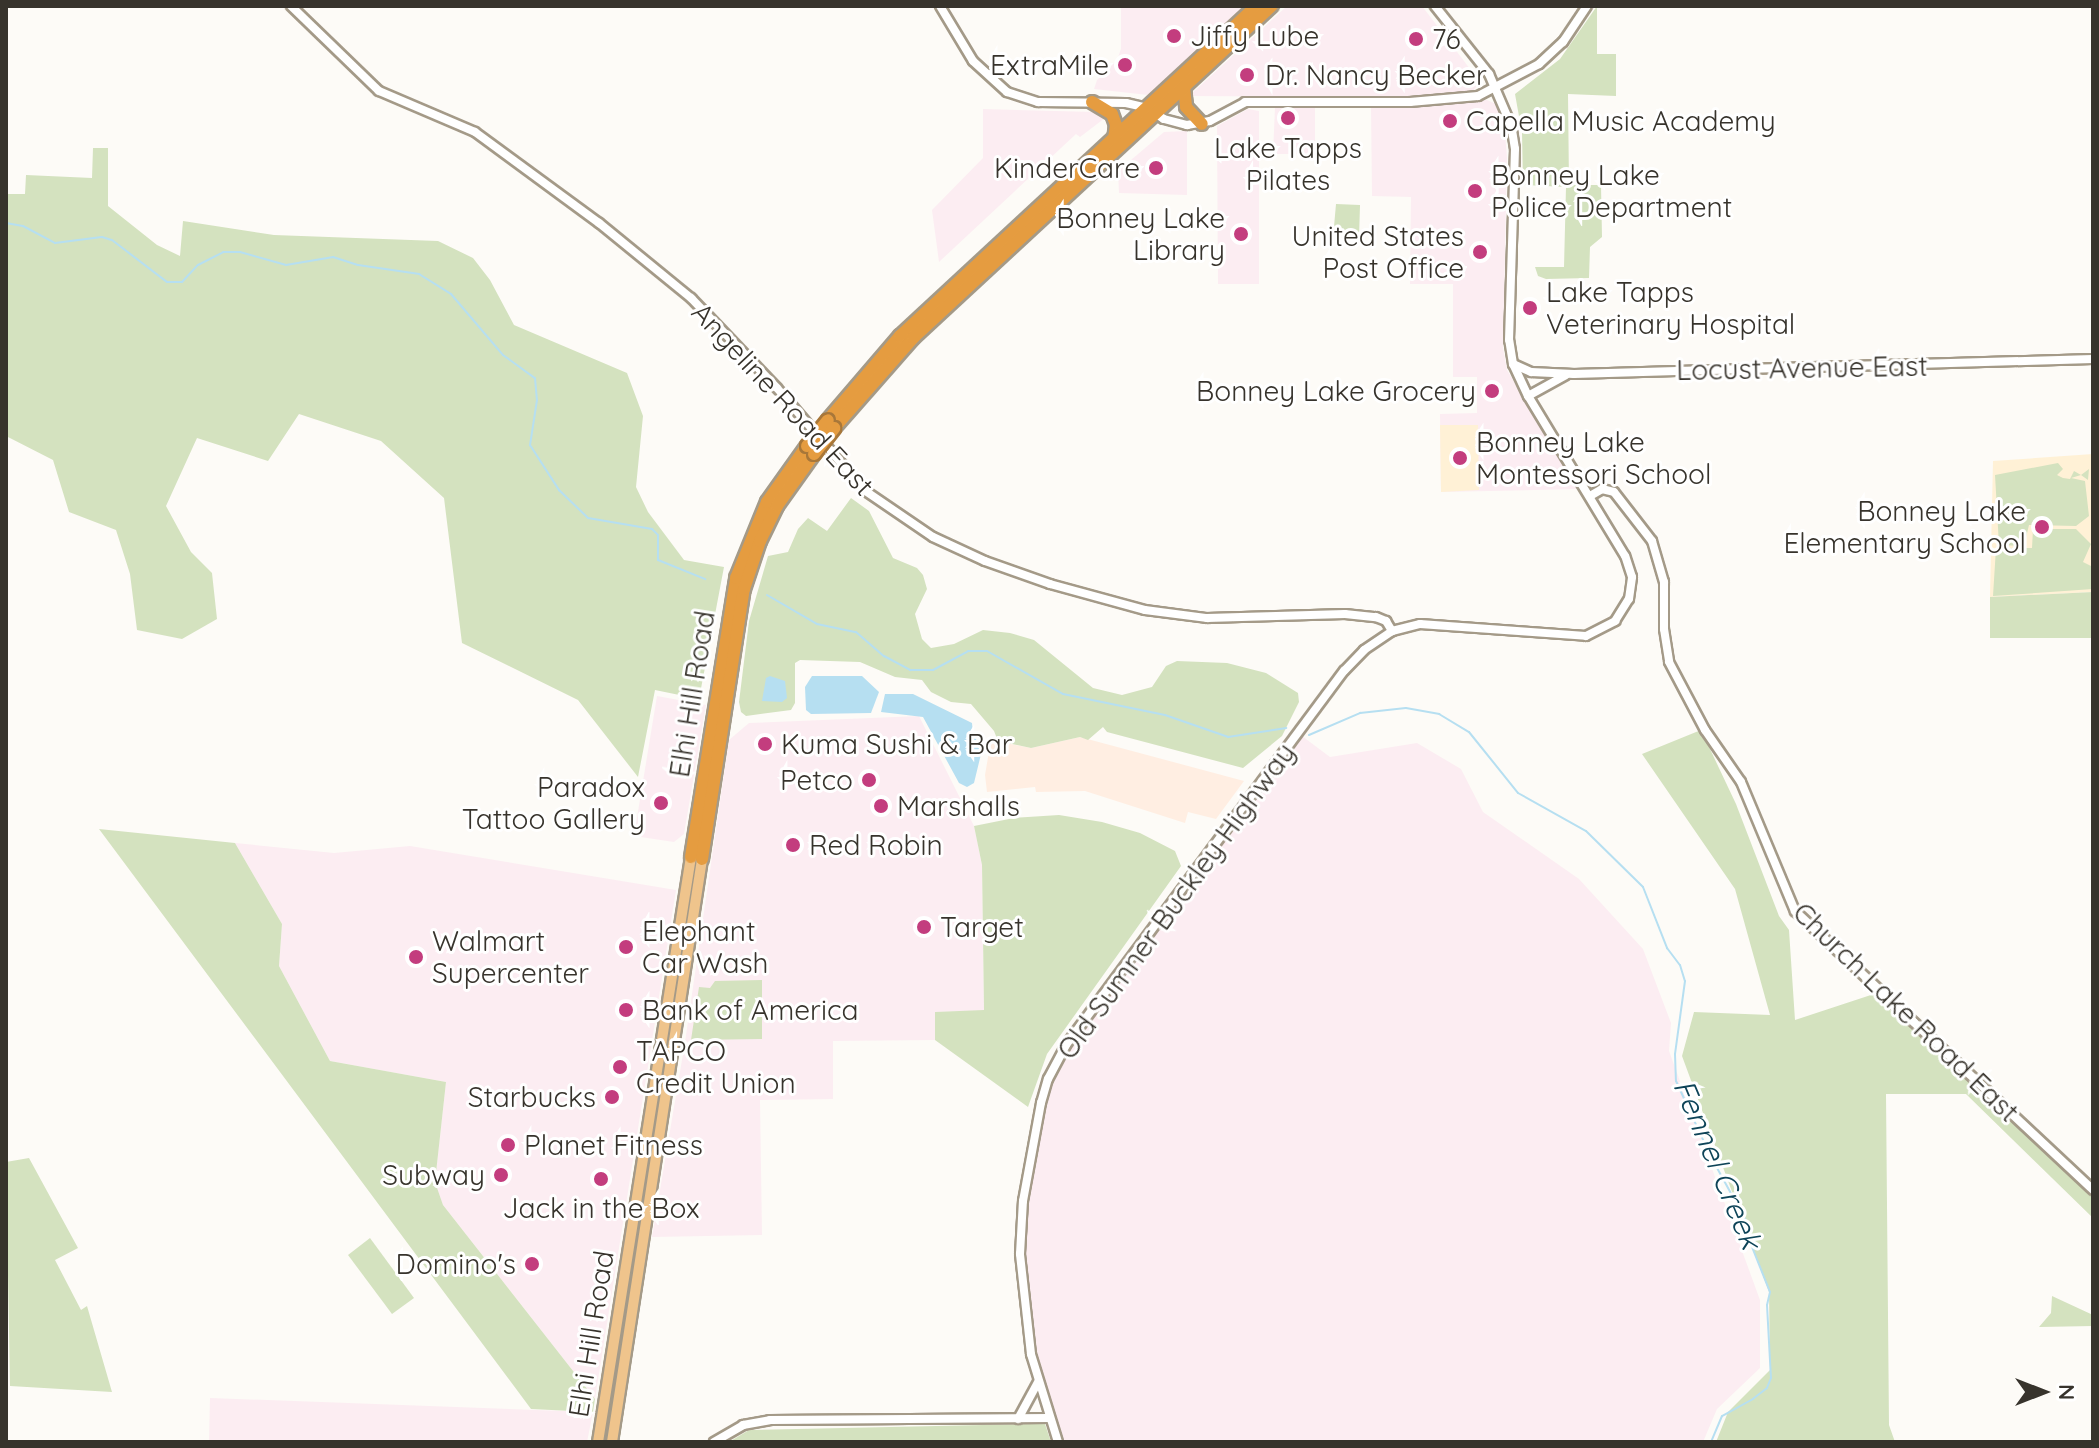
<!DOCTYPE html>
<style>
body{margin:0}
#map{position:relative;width:2099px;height:1448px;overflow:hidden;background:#fdfbf7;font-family:Quicksand,sans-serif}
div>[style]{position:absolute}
.commercial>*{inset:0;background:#fcedf2}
.industrial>*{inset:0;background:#ffeee2}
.built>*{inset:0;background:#fff1d6}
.green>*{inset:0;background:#d4e2bf}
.water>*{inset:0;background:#b6dff1}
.stream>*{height:2px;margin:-1px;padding:0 1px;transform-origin:1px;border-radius:1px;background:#b6dff1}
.roads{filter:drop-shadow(2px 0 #a49a88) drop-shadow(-2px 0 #a49a88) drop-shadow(0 2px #a49a88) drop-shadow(0 -2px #a49a88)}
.minor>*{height:8px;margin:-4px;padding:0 4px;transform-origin:4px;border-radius:4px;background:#fff}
.major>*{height:10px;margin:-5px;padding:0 5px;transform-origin:5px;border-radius:5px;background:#efc48c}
.highway>*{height:12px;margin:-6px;padding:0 6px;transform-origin:6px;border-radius:6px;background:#e59c40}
.bridges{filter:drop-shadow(2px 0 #a87739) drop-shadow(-2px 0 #a87739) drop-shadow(0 2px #a87739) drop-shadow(0 -2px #a87739)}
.highway-bridge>*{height:12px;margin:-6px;padding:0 6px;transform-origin:6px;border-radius:6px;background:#e59c40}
.dots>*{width:22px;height:22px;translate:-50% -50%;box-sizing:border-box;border:4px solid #fff;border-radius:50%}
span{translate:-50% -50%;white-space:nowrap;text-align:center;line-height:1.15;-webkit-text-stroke:6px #fff;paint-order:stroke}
.poi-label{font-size:28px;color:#37332c}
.left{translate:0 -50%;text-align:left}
.right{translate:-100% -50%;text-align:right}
.street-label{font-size:28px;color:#37332c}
.water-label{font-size:30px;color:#0e4458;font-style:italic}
.frame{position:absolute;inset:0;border:8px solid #37332c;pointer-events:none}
.north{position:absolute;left:2003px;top:1352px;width:80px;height:80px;-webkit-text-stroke:6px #fff;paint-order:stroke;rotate:90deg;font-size:22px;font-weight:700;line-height:32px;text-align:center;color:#37332c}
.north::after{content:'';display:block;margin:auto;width:28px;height:36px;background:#37332c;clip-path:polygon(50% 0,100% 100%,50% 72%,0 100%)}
</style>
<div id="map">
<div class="commercial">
<i style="clip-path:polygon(1121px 6px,1245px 6px,1148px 95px,1094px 89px,1097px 80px,1117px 60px,1121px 49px)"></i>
<i style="clip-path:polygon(1287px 6px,1422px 6px,1480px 82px,1473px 91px,1410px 97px,1189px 96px)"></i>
<i style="clip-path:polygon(1487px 100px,1496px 104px,1505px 133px,1507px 158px,1503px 348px,1507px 370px,1578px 489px,1441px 492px,1440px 414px,1477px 413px,1477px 377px,1453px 377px,1453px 284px,1410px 284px,1411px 197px,1372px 196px,1371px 108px)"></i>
<i style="clip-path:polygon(1315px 106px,1315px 154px,1273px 154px,1275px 107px)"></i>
<i style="clip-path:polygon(983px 109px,1095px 112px,1105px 118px,1080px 137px,1076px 134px,939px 262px,932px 210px,983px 158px)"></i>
<i style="clip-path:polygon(1248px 109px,1259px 111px,1259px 284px,1218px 284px,1217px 126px)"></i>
<i style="clip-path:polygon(1187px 131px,1187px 195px,1119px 193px,1118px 171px,1164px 132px)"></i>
<i style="clip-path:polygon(657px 696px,706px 705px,684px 834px,674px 842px,634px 836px)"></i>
<i style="clip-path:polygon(919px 716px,974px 826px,982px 865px,984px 1011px,935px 1012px,935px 1040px,833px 1041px,833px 1099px,760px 1100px,762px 1235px,652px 1237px,685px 1042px,729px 740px,749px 723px)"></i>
<i style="clip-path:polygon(1298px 733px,1330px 757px,1417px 743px,1461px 769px,1483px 812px,1579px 879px,1643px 949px,1671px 1023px,1669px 1051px,1760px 1300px,1760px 1368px,1717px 1409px,1703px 1442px,1058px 1442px,1023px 1308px,1023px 1201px,1048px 1079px,1061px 1053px)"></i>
<i style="clip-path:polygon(235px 843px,334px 853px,410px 846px,676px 890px,595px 1399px,443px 1205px,435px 1182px,446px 1082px,330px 1061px,279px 966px,282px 924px)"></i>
<i style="clip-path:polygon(210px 1398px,593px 1412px,587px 1442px,209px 1442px)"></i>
</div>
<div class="industrial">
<i style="clip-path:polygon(1080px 737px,1244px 781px,1216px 819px,1188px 812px,1185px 823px,1085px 791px,1036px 792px,1035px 787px,987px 792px,985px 775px,991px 740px,1031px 748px)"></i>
</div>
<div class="built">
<i style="clip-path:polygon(1440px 425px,1478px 425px,1479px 490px,1441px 492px)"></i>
<i style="clip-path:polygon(2093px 454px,2093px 592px,1990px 597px,1993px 461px)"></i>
</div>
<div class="green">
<i style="clip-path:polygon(1597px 6px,1597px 54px,1616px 54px,1616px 96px,1568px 94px,1569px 185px,1601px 185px,1602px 237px,1590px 247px,1589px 278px,1546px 279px,1538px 276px,1535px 267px,1564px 267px,1566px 187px,1523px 185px,1522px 133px,1515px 94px,1560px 59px)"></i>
<i style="clip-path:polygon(93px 148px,108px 148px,108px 206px,157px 245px,180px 256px,183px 221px,274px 235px,438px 241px,473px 258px,490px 280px,514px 325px,627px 373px,643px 416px,636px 487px,648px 512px,684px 560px,724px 567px,699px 699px,655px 690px,638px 777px,578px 700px,462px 643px,444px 498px,381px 441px,299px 414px,268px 461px,197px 438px,166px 506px,191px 552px,212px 573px,217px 619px,182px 639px,137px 630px,130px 574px,116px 530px,69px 512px,53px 460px,6px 436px,6px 194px,25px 194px,26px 175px,92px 178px)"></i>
<i style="clip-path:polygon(1336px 204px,1360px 205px,1359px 238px,1333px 238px)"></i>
<i style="clip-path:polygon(2058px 463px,2063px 469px,2057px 475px,2063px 478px,2070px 479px,2074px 471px,2081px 475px,2089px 469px,2088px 480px,2081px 475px,2071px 478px,2085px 481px,2089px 516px,2076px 526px,2029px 525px,2024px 546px,1999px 545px,1995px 475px)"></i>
<i style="clip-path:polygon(851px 498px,869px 511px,893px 558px,917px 568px,923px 575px,927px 589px,915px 614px,922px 639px,931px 648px,954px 644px,983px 630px,1010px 633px,1034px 640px,1093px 688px,1122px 695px,1152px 687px,1166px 666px,1177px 661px,1227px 663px,1266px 673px,1298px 693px,1299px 702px,1282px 736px,1243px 768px,1107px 732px,1103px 727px,1088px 740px,1080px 737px,1031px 748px,998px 741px,994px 731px,971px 704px,951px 702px,931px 692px,922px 680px,895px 677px,860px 662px,800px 660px,795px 663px,795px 703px,791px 710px,746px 716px,741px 712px,739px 702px,749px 621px,768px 556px,788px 552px,798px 529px,808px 518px,827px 531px)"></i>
<i style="clip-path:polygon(2033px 529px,2076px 529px,2091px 544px,2083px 562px,2091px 566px,2093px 563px,2093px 589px,1993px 596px,1996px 548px,2032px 548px)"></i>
<i style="clip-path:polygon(2093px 592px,2093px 638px,1990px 638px,1990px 597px)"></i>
<i style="clip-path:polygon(1701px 730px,1736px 804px,1779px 916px,1789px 930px,1795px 1020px,1880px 992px,2093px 1196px,2093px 1218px,1966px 1094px,1886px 1094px,1889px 1425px,1895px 1442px,1716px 1442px,1728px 1412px,1770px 1370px,1769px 1292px,1682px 1056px,1694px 1012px,1770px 1015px,1735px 889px,1642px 754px)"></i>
<i style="clip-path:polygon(1059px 815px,1102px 822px,1140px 833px,1175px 851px,1181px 866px,1047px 1054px,1028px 1107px,935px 1040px,935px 1012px,984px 1010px,982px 865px,974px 826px,1014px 818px)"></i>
<i style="clip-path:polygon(99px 829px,235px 843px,282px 924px,279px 966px,330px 1061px,446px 1082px,435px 1182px,443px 1205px,595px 1399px,593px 1412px,531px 1409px)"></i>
<i style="clip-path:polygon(762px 980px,762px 1039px,691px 1040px,699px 987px,710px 988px,715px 981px)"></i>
<i style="clip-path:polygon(29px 1158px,78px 1248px,55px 1260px,81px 1310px,87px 1306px,112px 1392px,10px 1386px,6px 1162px)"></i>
<i style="clip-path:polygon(370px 1238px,414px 1298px,392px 1314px,348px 1255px)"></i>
<i style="clip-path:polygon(2052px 1296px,2093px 1315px,2093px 1326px,2039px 1327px,2051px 1313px)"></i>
<i style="clip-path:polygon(1030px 1424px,1045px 1424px,1051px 1442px,729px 1442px,749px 1430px)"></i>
</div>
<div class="water">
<i style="clip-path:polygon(770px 676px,785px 681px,787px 698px,782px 702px,762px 701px,766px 678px)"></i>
<i style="clip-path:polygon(812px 676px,862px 676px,879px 692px,871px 713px,811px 714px,806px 710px,805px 687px)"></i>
<i style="clip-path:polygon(885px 694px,913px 694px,972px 723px,973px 734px,982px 750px,974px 783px,967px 787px,959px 783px,923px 717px,881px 712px)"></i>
</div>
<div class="stream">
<i style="left:6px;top:223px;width:17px;rotate:10deg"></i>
<i style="left:23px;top:226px;width:36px;rotate:28deg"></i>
<i style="left:55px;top:243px;width:47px;rotate:-7.3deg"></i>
<i style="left:102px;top:237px;width:10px;rotate:17deg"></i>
<i style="left:112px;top:240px;width:69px;rotate:37.4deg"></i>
<i style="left:167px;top:282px;width:15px"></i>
<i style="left:182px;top:282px;width:23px;rotate:-47deg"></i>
<i style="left:198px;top:265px;width:28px;rotate:-27deg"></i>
<i style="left:223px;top:252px;width:17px"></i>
<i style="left:240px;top:252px;width:48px;rotate:15.8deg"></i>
<i style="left:286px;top:265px;width:48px;rotate:-9.7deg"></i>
<i style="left:333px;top:257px;width:26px;rotate:18deg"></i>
<i style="left:358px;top:265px;width:62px;rotate:8.4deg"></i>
<i style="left:419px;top:274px;width:38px;rotate:32deg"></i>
<i style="left:451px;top:294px;width:80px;rotate:49.6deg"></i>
<i style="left:503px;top:355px;width:39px;rotate:36deg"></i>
<i style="left:535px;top:378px;width:22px;rotate:85deg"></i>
<i style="left:537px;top:400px;width:46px;rotate:98.8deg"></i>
<i style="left:530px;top:445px;width:54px;rotate:57.2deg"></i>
<i style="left:559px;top:490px;width:40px;rotate:44deg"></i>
<i style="left:588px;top:518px;width:65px;rotate:9.8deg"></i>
<i style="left:652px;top:529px;width:8px;rotate:45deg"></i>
<i style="left:658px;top:535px;width:25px;rotate:90deg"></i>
<i style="left:658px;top:560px;width:51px;rotate:22deg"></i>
<i style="left:767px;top:595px;width:58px;rotate:30.1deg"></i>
<i style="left:817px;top:624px;width:40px;rotate:12deg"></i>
<i style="left:856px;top:632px;width:37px;rotate:41deg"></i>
<i style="left:884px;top:656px;width:30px;rotate:28deg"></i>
<i style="left:910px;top:670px;width:23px"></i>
<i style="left:933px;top:670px;width:40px;rotate:-28deg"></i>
<i style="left:968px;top:651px;width:19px"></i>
<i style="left:987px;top:651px;width:87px;rotate:29.5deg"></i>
<i style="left:1063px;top:694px;width:104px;rotate:11.6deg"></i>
<i style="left:1165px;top:715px;width:67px;rotate:19.2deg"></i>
<i style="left:1228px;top:737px;width:59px;rotate:-8.8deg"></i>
<i style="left:1309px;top:735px;width:56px;rotate:-23.3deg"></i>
<i style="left:1360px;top:713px;width:46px;rotate:-6.2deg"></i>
<i style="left:1406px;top:708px;width:34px;rotate:10deg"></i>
<i style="left:1439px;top:714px;width:35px;rotate:31deg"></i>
<i style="left:1469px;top:732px;width:78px;rotate:51.2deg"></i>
<i style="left:1518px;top:793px;width:78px;rotate:29.2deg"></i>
<i style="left:1586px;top:831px;width:80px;rotate:44.5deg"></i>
<i style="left:1643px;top:887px;width:66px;rotate:68.5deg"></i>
<i style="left:1667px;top:948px;width:21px;rotate:53deg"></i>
<i style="left:1680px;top:965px;width:17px;rotate:73deg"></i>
<i style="left:1685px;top:981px;width:74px;rotate:97.8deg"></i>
<i style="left:1675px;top:1054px;width:27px;rotate:88deg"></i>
<i style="left:1676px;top:1081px;width:84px;rotate:65.3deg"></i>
<i style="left:1711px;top:1157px;width:79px;rotate:61.2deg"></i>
<i style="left:1749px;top:1226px;width:21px;rotate:82deg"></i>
<i style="left:1752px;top:1247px;width:48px;rotate:68.2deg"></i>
<i style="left:1770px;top:1292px;width:13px;rotate:103deg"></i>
<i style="left:1767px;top:1305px;width:73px;rotate:86.9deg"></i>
<i style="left:1771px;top:1378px;width:11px;rotate:112deg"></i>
<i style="left:1767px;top:1388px;width:18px;rotate:142deg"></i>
<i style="left:1753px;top:1399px;width:35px;rotate:151deg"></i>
<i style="left:1722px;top:1416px;width:28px;rotate:113deg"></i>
</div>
<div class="roads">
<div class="minor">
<i style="left:291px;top:6px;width:122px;rotate:44deg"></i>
<i style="left:379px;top:91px;width:104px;rotate:23.1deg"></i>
<i style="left:475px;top:132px;width:154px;rotate:36.3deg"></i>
<i style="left:599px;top:223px;width:119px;rotate:39.2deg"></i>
<i style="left:691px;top:298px;width:124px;rotate:46.3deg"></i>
<i style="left:777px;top:388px;width:134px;rotate:49.5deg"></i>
<i style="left:864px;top:490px;width:83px;rotate:34.3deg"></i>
<i style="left:933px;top:537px;width:57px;rotate:24.8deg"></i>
<i style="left:985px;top:561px;width:69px;rotate:19.5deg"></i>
<i style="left:1050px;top:584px;width:98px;rotate:15.3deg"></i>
<i style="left:1145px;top:610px;width:63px;rotate:7.4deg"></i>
<i style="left:1207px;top:618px;width:138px;rotate:-1.7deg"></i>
<i style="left:1345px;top:614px;width:31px;rotate:6deg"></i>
<i style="left:1376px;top:617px;width:11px;rotate:22deg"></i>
<i style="left:1386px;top:621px;width:12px;rotate:59deg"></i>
<i style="left:940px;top:6px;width:64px;rotate:59deg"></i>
<i style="left:973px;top:61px;width:46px;rotate:42.4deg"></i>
<i style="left:1007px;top:92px;width:33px;rotate:18deg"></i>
<i style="left:1038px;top:102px;width:88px;rotate:0.7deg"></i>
<i style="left:1126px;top:103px;width:23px;rotate:13deg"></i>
<i style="left:1148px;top:108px;width:19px;rotate:35deg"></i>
<i style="left:1164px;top:119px;width:24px;rotate:15deg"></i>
<i style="left:1187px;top:125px;width:23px;rotate:-10deg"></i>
<i style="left:1210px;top:121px;width:40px;rotate:-28deg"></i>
<i style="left:1245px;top:102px;width:165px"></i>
<i style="left:1410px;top:102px;width:68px;rotate:-5deg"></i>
<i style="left:1478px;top:96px;width:69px;rotate:-27.7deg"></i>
<i style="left:1539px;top:64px;width:33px;rotate:-43deg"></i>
<i style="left:1563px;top:42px;width:43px;rotate:-56.3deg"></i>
<i style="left:1513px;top:364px;width:20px;rotate:24deg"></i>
<i style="left:1531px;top:372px;width:43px;rotate:2.7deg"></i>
<i style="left:1574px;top:374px;width:519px;rotate:-1.66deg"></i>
<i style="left:1528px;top:396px;width:43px;rotate:-28.9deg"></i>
<i style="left:1590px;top:496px;width:14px;rotate:-30deg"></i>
<i style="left:1602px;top:489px;width:12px;rotate:14deg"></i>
<i style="left:1614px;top:492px;width:62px;rotate:52.2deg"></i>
<i style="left:1652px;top:541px;width:43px;rotate:73.7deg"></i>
<i style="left:1664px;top:582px;width:47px;rotate:90deg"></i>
<i style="left:1664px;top:629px;width:33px;rotate:81deg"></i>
<i style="left:1669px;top:662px;width:77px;rotate:62.1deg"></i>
<i style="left:1705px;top:730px;width:63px;rotate:55.3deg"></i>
<i style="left:1741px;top:782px;width:140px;rotate:67.3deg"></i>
<i style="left:1795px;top:911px;width:408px;rotate:43.1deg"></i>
<i style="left:1018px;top:1419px;width:42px;rotate:-61.6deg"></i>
<i style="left:714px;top:1442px;width:34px;rotate:-30deg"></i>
<i style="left:743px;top:1425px;width:27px;rotate:-10deg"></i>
<i style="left:770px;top:1420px;width:279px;rotate:-0.4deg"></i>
<i style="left:1058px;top:1442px;width:92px;rotate:-107.1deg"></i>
<i style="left:1031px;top:1354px;width:101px;rotate:-96.3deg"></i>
<i style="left:1020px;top:1254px;width:53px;rotate:-86.8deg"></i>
<i style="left:1023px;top:1201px;width:100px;rotate:-79.6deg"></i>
<i style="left:1041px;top:1103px;width:25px;rotate:-74deg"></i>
<i style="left:1048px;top:1079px;width:38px;rotate:-62deg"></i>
<i style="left:1066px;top:1045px;width:466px;rotate:-53.4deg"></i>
<i style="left:1344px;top:671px;width:29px;rotate:-46deg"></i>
<i style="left:1364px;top:650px;width:34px;rotate:-34deg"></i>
<i style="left:1392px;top:631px;width:29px;rotate:-14deg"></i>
<i style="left:1420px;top:624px;width:166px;rotate:4.1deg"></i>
<i style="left:1586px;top:636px;width:33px;rotate:-27deg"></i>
<i style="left:1615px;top:621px;width:26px;rotate:-58deg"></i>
<i style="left:1629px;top:599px;width:22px;rotate:-82deg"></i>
<i style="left:1632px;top:577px;width:22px;rotate:-108deg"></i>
<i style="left:1625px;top:556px;width:187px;rotate:-121.2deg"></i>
<i style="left:1528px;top:396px;width:35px;rotate:-115deg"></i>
<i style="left:1513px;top:364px;width:24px;rotate:-99deg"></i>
<i style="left:1509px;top:340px;width:191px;rotate:-88.2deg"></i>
<i style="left:1515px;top:149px;width:24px;rotate:-99deg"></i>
<i style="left:1511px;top:125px;width:56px;rotate:-113.3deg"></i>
<i style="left:1489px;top:74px;width:87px;rotate:-128.5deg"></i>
</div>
<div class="major">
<i style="left:598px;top:1442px;width:592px;rotate:-80.97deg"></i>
<i style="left:612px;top:1442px;width:590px;rotate:-81.22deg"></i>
</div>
<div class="highway">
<i style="left:1184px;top:87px;width:20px;rotate:84deg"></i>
<i style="left:1186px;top:107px;width:23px;rotate:47deg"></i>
<i style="left:1092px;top:102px;width:23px;rotate:31deg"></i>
<i style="left:1112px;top:114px;width:12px;rotate:70deg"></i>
<i style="left:1116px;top:125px;width:15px;rotate:98deg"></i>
<i style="left:828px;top:420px;width:111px;rotate:-49.4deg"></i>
<i style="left:900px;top:336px;width:485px;rotate:-42.8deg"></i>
<i style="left:834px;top:428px;width:120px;rotate:-48.7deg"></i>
<i style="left:913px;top:338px;width:489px;rotate:-42.8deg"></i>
<i style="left:691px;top:857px;width:283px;rotate:-80.8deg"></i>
<i style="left:736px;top:578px;width:82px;rotate:-67.8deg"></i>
<i style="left:767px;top:502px;width:69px;rotate:-54.5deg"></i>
<i style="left:702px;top:859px;width:273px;rotate:-81.2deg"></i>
<i style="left:744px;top:589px;width:51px;rotate:-71.6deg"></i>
<i style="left:760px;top:541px;width:39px;rotate:-64deg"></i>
<i style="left:777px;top:506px;width:64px;rotate:-54.6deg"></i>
</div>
</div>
<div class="bridges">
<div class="highway-bridge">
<i style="left:807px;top:446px;width:33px;rotate:-51deg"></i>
<i style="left:814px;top:454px;width:33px;rotate:-52deg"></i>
</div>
</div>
<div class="dots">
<i style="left:1174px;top:36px;background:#c33d7e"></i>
<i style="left:1416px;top:39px;background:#c33d7e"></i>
<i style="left:1125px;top:65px;background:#c33d7e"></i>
<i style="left:1247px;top:75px;background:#c33d7e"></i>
<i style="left:1288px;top:118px;background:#c33d7e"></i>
<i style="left:1450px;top:121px;background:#c33d7e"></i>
<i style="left:1156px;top:168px;background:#c33d7e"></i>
<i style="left:1475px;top:191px;background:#c33d7e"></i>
<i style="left:1241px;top:234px;background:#c33d7e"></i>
<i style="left:1480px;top:252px;background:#c33d7e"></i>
<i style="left:1530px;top:308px;background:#c33d7e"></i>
<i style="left:1492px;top:391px;background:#c33d7e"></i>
<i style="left:1460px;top:458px;background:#c33d7e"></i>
<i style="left:2042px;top:527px;background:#c33d7e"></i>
<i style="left:765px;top:744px;background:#c33d7e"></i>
<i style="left:869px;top:780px;background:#c33d7e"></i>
<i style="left:661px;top:803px;background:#c33d7e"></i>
<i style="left:881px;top:806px;background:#c33d7e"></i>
<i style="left:793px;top:845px;background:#c33d7e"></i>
<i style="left:924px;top:927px;background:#c33d7e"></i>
<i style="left:626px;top:947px;background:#c33d7e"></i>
<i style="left:416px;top:957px;background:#c33d7e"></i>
<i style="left:626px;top:1010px;background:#c33d7e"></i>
<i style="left:620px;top:1067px;background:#c33d7e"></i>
<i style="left:612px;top:1097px;background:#c33d7e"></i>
<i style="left:508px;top:1145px;background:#c33d7e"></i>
<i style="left:501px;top:1175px;background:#c33d7e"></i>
<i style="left:601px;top:1179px;background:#c33d7e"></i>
<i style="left:532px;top:1264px;background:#c33d7e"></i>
</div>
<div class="poi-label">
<span class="left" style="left:1190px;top:36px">Jiffy Lube</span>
<span class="left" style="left:1432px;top:39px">76</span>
<span class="right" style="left:1109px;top:65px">ExtraMile</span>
<span class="left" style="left:1265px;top:75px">Dr. Nancy Becker</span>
<span class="left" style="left:1466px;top:121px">Capella Music Academy</span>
<span style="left:1288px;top:164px">Lake Tapps<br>Pilates</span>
<span class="right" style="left:1140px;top:168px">KinderCare</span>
<span class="left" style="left:1491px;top:191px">Bonney Lake<br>Police Department</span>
<span class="right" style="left:1225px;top:234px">Bonney Lake<br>Library</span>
<span class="right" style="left:1464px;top:252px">United States<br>Post Office</span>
<span class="left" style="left:1546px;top:308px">Lake Tapps<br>Veterinary Hospital</span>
<span class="right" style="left:1476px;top:391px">Bonney Lake Grocery</span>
<span class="left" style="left:1476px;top:458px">Bonney Lake<br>Montessori School</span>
<span class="right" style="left:2026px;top:527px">Bonney Lake<br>Elementary School</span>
<span class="left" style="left:781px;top:744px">Kuma Sushi &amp; Bar</span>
<span class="right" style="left:853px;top:780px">Petco</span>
<span class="right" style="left:645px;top:803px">Paradox<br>Tattoo Gallery</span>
<span class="left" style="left:897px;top:806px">Marshalls</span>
<span class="left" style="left:809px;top:845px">Red Robin</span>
<span class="left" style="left:940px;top:927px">Target</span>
<span class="left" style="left:642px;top:947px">Elephant<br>Car Wash</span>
<span class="left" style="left:432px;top:957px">Walmart<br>Supercenter</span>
<span class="left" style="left:642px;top:1010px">Bank of America</span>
<span class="left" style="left:636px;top:1067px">TAPCO<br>Credit Union</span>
<span class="right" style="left:596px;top:1097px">Starbucks</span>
<span class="left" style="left:524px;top:1145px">Planet Fitness</span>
<span class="right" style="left:485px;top:1175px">Subway</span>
<span style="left:601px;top:1208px">Jack in the Box</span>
<span class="right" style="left:516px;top:1264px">Domino's</span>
</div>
<div class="street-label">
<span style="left:1802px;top:368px;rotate:-1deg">Locust Avenue East</span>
<span style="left:783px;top:399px;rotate:47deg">Angeline Road East</span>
<span style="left:692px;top:694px;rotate:-81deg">Elhi Hill Road</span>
<span style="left:1176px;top:901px;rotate:-54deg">Old Sumner Buckley Highway</span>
<span style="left:1906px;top:1012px;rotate:44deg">Church Lake Road East</span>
<span style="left:591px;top:1334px;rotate:-81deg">Elhi Hill Road</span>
</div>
<div class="water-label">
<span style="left:1718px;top:1164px;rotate:67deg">Fennel Creek</span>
</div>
<div class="frame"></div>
<div class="north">N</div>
</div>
